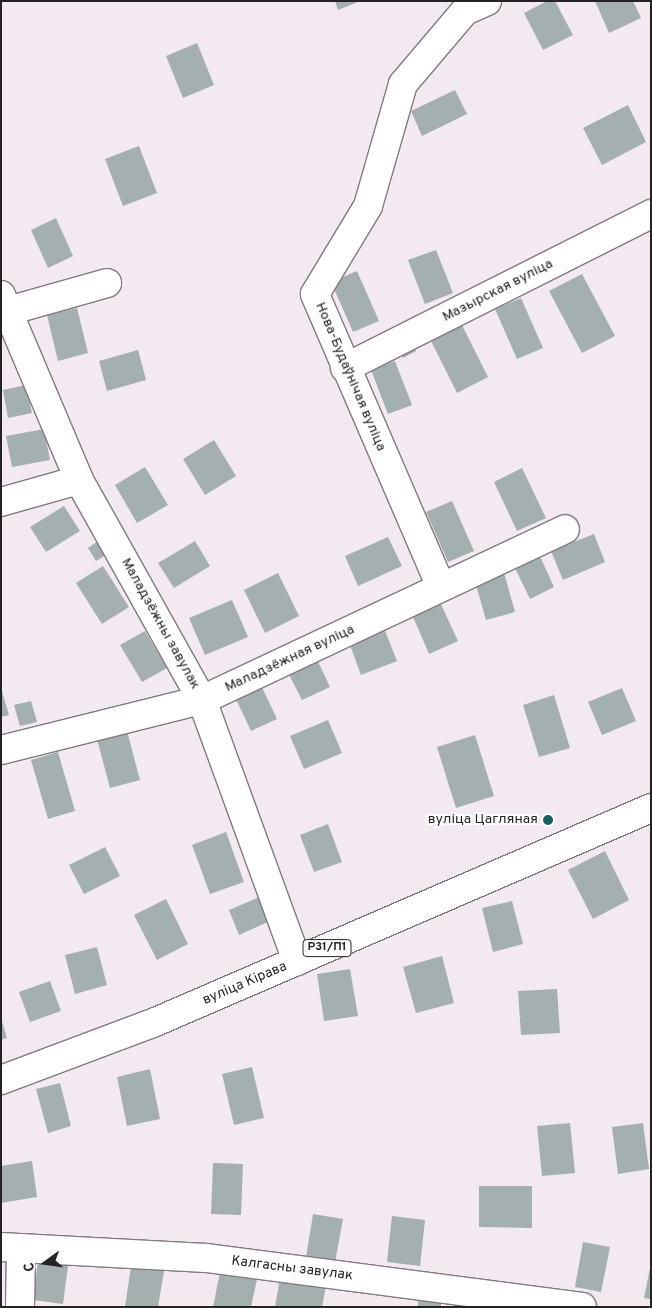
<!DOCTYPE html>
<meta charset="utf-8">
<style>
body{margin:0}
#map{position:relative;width:652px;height:1308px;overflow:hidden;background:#f3e9f1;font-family:Overpass,sans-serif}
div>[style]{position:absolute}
.building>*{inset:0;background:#a3b0af}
.roads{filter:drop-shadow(1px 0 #827980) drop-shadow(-1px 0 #827980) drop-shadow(0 1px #827980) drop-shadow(0 -1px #827980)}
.minor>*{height:28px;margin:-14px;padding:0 14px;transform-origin:14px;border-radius:14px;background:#fff}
.major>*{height:28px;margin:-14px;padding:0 14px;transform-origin:14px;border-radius:14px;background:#fff}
.dots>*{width:14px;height:14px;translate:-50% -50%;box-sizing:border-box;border:2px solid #fff;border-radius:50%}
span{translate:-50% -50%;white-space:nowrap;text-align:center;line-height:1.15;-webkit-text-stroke:4px #fff;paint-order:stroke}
.shield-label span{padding:1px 4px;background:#fff;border:1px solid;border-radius:4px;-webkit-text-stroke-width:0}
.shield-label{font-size:12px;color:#262326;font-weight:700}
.street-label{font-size:14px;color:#262326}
.poi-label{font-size:14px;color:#262326}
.right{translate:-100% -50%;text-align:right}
.frame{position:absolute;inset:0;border:2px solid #262326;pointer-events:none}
.north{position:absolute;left:20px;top:1238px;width:50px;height:50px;-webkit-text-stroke:4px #fff;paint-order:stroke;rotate:256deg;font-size:14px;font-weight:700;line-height:20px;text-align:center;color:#262326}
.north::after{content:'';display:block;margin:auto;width:18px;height:22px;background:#262326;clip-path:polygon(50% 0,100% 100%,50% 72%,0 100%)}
</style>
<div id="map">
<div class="building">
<i style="clip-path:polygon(335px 1px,360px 1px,338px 10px)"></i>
<i style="clip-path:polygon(547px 1px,555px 1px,573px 35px,543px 50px,524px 13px)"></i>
<i style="clip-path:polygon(595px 1px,633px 1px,641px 18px,609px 33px)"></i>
<i style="clip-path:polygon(197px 43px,214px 85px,183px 98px,166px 56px)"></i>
<i style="clip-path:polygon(455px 90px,467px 114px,422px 136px,411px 111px)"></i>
<i style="clip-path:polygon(628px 105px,646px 142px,602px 165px,583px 128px)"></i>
<i style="clip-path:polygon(139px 146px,157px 193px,123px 206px,105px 159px)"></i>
<i style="clip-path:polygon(56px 218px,73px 256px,48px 268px,31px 230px)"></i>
<i style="clip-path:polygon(436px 250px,453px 293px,425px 304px,408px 260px)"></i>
<i style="clip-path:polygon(357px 271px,379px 321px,353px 332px,331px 282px)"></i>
<i style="clip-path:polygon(582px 274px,615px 336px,582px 353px,549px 291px)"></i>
<i style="clip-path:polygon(521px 298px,543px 348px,517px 359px,495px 309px)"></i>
<i style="clip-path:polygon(77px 308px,88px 353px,58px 361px,47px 315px)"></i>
<i style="clip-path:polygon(461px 323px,488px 377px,457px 393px,430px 339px)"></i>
<i style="clip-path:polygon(411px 342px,416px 351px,403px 358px,397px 348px)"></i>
<i style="clip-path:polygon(138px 350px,146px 380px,107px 391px,99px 361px)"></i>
<i style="clip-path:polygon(395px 361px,412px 405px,388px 414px,371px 370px)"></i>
<i style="clip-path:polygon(26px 385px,32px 413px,8px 418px,3px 390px)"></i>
<i style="clip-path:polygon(44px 429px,50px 460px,12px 467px,6px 436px)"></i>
<i style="clip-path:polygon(214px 440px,236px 476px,205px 495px,183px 459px)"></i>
<i style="clip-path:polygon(145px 467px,168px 505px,137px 523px,115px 485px)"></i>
<i style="clip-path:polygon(522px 468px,546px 518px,517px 531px,494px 482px)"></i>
<i style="clip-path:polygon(452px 501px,474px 551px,448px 562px,426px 512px)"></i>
<i style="clip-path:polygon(64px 506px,80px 531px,46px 552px,30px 527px)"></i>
<i style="clip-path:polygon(594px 534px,605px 562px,563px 580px,551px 551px)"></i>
<i style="clip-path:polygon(388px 537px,402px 566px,358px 586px,345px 556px)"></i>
<i style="clip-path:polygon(98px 541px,106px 555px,96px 561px,88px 548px)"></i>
<i style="clip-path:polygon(195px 541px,210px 566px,174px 588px,158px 563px)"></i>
<i style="clip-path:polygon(538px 552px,554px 587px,530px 599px,513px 564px)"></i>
<i style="clip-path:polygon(103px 566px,129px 607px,102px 624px,76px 583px)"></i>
<i style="clip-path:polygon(503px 569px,515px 612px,486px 620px,474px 578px)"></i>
<i style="clip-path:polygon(278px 573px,299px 616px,265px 633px,244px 590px)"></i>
<i style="clip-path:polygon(232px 600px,248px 637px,205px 655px,189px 618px)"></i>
<i style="clip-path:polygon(439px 600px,458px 641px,429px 654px,411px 612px)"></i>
<i style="clip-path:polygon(382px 623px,397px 661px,361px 675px,347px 637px)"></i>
<i style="clip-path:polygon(145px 631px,167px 668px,142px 682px,120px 645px)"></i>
<i style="clip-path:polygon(314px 653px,330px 687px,302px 700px,285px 667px)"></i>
<i style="clip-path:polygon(259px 681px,277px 719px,251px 731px,233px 693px)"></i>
<i style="clip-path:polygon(1px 688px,9px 715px,1px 717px)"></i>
<i style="clip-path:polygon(622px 688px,636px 721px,602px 735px,588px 702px)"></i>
<i style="clip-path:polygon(554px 695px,570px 748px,539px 757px,523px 705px)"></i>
<i style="clip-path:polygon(31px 701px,37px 722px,20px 726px,14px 705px)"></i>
<i style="clip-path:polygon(328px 720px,342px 753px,304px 769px,290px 736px)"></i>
<i style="clip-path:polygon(127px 731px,140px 780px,110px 788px,97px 739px)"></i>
<i style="clip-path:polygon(475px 735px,494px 796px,456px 808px,437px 747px)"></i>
<i style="clip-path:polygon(58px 752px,75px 811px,48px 819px,31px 760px)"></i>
<i style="clip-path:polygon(328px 824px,342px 862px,314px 872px,300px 835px)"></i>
<i style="clip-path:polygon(226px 832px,244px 882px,210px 894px,192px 845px)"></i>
<i style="clip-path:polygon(105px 847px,120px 876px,84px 894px,69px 865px)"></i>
<i style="clip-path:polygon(605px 851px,629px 900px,593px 919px,568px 870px)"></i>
<i style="clip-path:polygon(262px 896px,270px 921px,239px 935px,229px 910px)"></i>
<i style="clip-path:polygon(166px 899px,188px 944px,157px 960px,134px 915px)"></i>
<i style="clip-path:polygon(512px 901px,523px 944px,493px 952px,482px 908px)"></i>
<i style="clip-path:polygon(97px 947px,107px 985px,75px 994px,65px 955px)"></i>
<i style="clip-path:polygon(442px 956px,454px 1003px,416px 1013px,403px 967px)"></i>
<i style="clip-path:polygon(350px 969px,358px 1016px,324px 1021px,317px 974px)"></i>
<i style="clip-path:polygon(50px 981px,61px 1011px,30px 1022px,19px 992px)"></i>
<i style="clip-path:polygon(557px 989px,560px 1033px,521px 1035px,518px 991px)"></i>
<i style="clip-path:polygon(1px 1018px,7px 1038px,1px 1040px)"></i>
<i style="clip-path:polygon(252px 1067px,264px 1118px,234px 1125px,222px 1074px)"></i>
<i style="clip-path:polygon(150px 1069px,160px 1119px,127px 1126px,117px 1077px)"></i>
<i style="clip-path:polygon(60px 1083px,71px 1126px,48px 1133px,36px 1089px)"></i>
<i style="clip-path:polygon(570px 1123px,575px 1173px,542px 1176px,537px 1126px)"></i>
<i style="clip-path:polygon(643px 1123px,649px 1169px,618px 1174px,612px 1127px)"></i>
<i style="clip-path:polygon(32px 1161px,37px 1197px,1px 1203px,1px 1166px)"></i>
<i style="clip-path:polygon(213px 1163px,243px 1164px,241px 1215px,211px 1214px)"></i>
<i style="clip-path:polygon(479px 1186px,532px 1186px,532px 1228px,479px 1227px)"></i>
<i style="clip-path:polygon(313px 1214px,343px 1219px,335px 1262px,306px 1257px)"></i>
<i style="clip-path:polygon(392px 1216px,425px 1220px,420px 1266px,387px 1262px)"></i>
<i style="clip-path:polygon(583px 1242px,610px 1247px,601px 1292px,575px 1287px)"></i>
<i style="clip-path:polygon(38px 1262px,68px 1266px,63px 1304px,33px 1300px)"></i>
<i style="clip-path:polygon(651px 1263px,651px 1299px,644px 1298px)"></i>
<i style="clip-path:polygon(131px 1266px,164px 1271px,158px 1307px,125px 1307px)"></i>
<i style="clip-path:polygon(220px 1272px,257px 1279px,251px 1307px,213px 1307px)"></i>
<i style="clip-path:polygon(280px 1278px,326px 1286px,322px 1307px,275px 1307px)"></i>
<i style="clip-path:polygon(418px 1297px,441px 1298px,441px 1307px,418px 1307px)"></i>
</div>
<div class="roads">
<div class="minor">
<i style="left:1px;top:295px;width:201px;rotate:67.1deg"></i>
<i style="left:79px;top:480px;width:252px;rotate:60.8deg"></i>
<i style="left:202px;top:700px;width:278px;rotate:70deg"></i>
<i style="left:8px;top:311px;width:103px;rotate:-15.8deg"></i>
<i style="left:345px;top:368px;width:343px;rotate:-26.7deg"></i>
<i style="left:1px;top:502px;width:81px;rotate:-15.8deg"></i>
<i style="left:441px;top:587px;width:319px;rotate:-113.3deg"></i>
<i style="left:315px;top:294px;width:103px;rotate:-58.9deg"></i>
<i style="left:368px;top:206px;width:127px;rotate:-74deg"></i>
<i style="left:403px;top:84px;width:96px;rotate:-49.7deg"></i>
<i style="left:465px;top:11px;width:24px;rotate:-24deg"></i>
<i style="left:1px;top:750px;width:207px;rotate:-14deg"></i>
<i style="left:202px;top:700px;width:401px;rotate:-25.2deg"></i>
<i style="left:1px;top:1247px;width:205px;rotate:3.1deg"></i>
<i style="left:206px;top:1258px;width:379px;rotate:7.4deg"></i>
<i style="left:20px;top:1307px;width:59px;rotate:-89deg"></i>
</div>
<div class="major">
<i style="left:1px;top:1080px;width:162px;rotate:-20.6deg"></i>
<i style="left:153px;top:1023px;width:542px;rotate:-23.35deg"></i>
</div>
</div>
<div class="dots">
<i style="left:548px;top:820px;background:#16635f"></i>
</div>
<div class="shield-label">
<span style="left:327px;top:948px">Р31/П1</span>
</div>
<div class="street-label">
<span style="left:498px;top:291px;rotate:-27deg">Мазырская вуліца</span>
<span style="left:350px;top:377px;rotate:67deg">Нова-Будаўнічая вуліца</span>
<span style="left:160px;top:624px;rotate:61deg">Маладзёжны завулак</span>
<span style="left:290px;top:659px;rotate:-25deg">Маладзёжная вуліца</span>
<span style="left:245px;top:984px;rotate:-23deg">вуліца Кірава</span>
<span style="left:292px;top:1269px;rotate:7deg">Калгасны завулак</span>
</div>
<div class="poi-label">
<span class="right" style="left:538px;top:820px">вуліца Цагляная</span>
</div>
<div class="frame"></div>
<div class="north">С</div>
</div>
